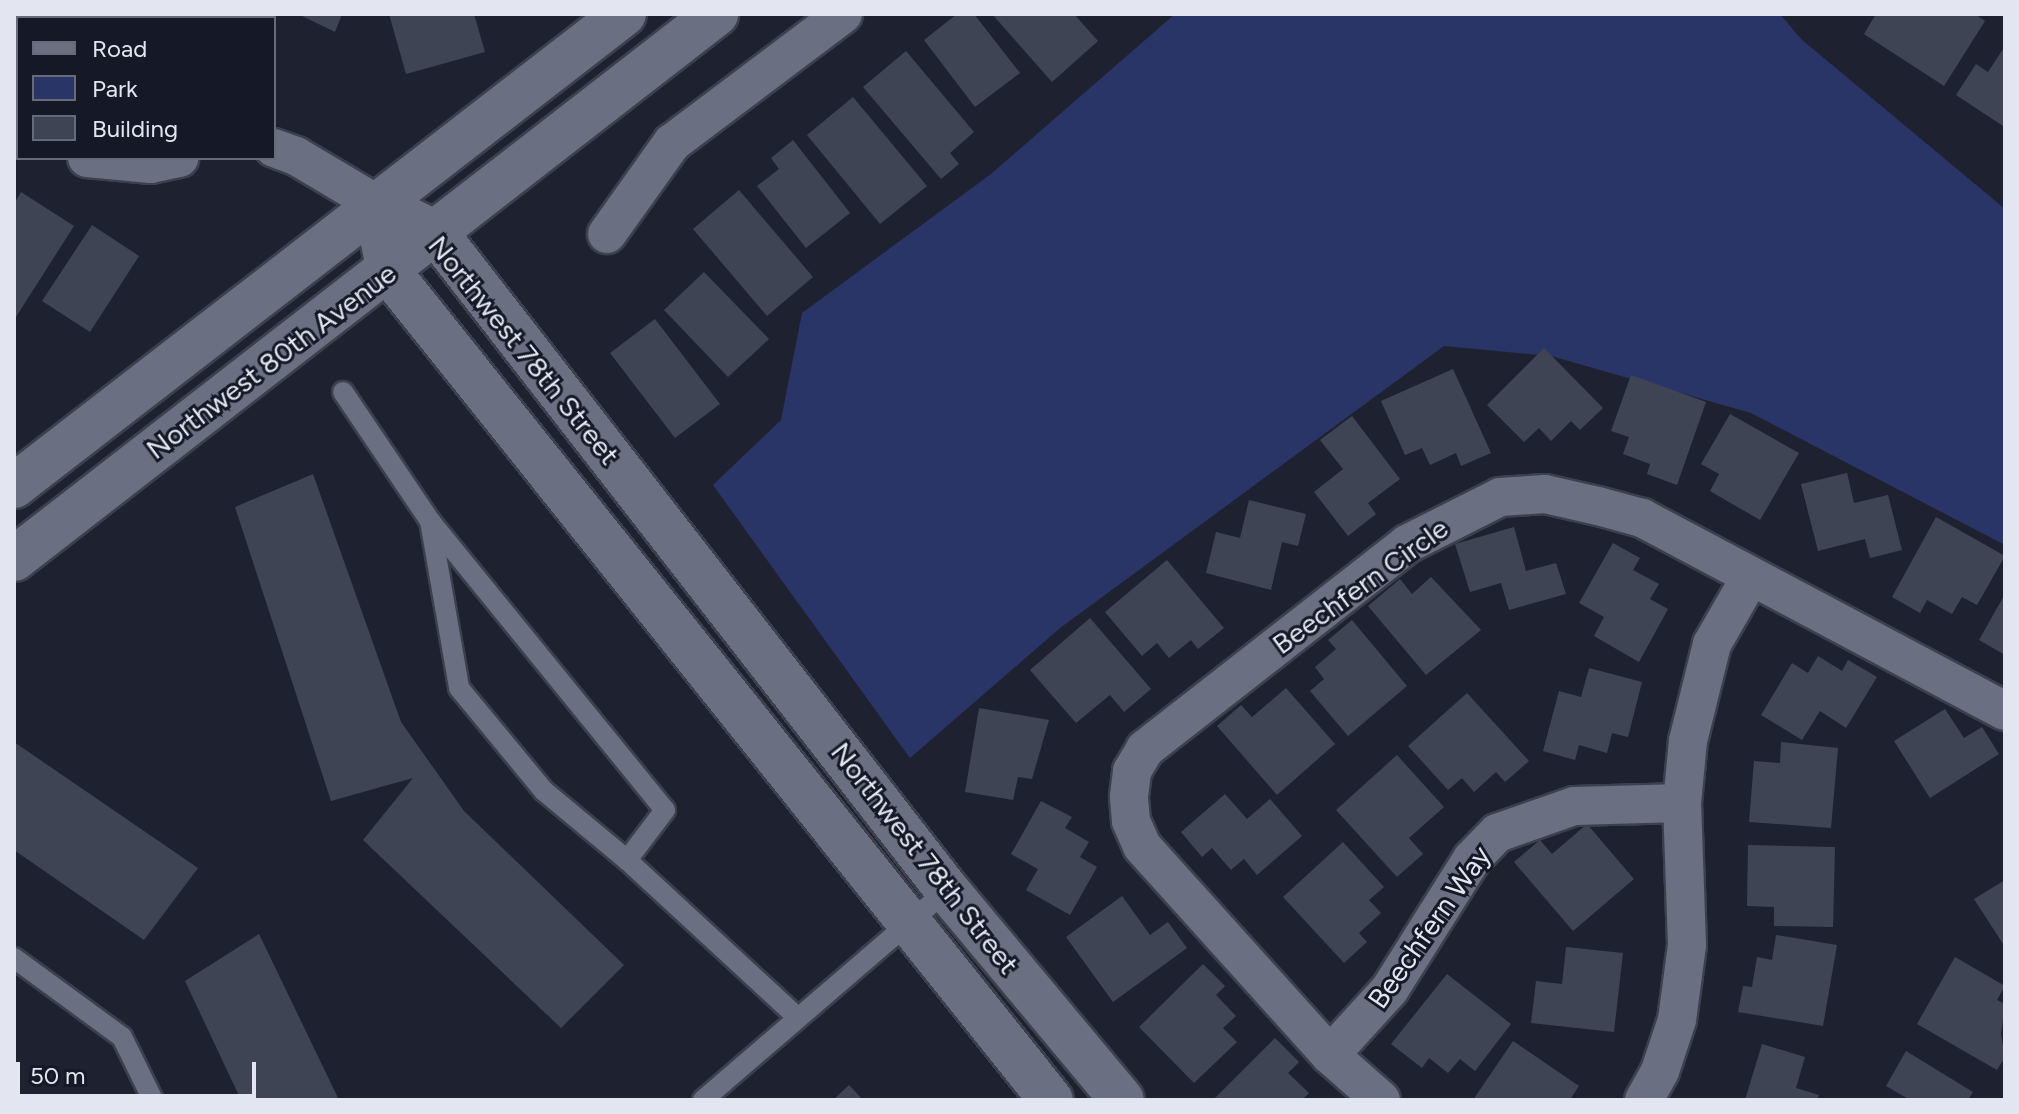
<!DOCTYPE html>
<style>
body{margin:0}
#map{position:relative;width:2019px;height:1114px;overflow:hidden;background:#1e2230;font-family:Figtree,sans-serif}
div>[style]{position:absolute}
.green>*{inset:0;background:#2a3567}
.building>*{inset:0;background:#3f4454}
.roads{filter:drop-shadow(2px 0 #3d404c) drop-shadow(-2px 0 #3d404c) drop-shadow(0 2px #3d404c) drop-shadow(0 -2px #3d404c)}
.lane>*{height:20px;margin:-10px;padding:0 10px;transform-origin:10px;border-radius:10px;background:#6a7081}
.street>*{height:38px;margin:-19px;padding:0 19px;transform-origin:19px;border-radius:19px;background:#6a7081}
.secondary>*{height:44px;margin:-22px;padding:0 22px;transform-origin:22px;border-radius:22px;background:#6a7081}
span{translate:-50% -50%;white-space:nowrap;text-align:center;line-height:1.15;-webkit-text-stroke:6px #151826;paint-order:stroke}
.street-label{font-size:28px;color:#e3e6f0}
.frame{position:absolute;inset:0;border:16px solid #e3e6f0;pointer-events:none}
.legend{position:absolute;left:16px;top:16px;width:260px;height:144px;box-sizing:border-box;background:#151826;border:2px solid #676a77;margin:0;padding:10px 14px;list-style:none;font-size:24px;color:#e3e6f0}
.legend li{display:flex;align-items:center;gap:16px;height:40px}
.legend b{width:40px;border:2px solid #676a77}
.scale{position:absolute;left:16px;top:1062px;width:240px;height:36px;box-sizing:border-box;border:4px solid #e3e6f0;border-top:0;padding-left:10px;font-size:24px;line-height:28px;white-space:nowrap;color:#e3e6f0;-webkit-text-stroke:6px #151826;paint-order:stroke}
</style>
<div id="map">
<div class="green">
<i style="clip-path:polygon(1175px 14px,1780px 14px,1801px 39px,2005px 209px,2005px 545px,1751px 413px,1551px 356px,1444px 346px,1060px 628px,910px 758px,713px 485px,781px 420px,802px 313px,991px 174px)"></i>
</div>
<div class="building">
<i style="clip-path:polygon(33px 14px,100px 14px,30px 18px)"></i>
<i style="clip-path:polygon(116px 14px,162px 14px,169px 18px,113px 18px)"></i>
<i style="clip-path:polygon(298px 14px,342px 14px,335px 32px)"></i>
<i style="clip-path:polygon(389px 14px,474px 14px,485px 52px,406px 74px)"></i>
<i style="clip-path:polygon(957px 14px,974px 14px,1020px 73px,975px 107px,924px 40px)"></i>
<i style="clip-path:polygon(992px 14px,1074px 14px,1098px 41px,1052px 82px)"></i>
<i style="clip-path:polygon(1876px 14px,1975px 14px,1985px 21px,1944px 86px,1864px 34px)"></i>
<i style="clip-path:polygon(2005px 46px,2005px 123px,2003px 126px,1956px 95px,1976px 64px,1988px 72px)"></i>
<i style="clip-path:polygon(906px 51px,974px 132px,950px 153px,959px 164px,941px 179px,863px 87px)"></i>
<i style="clip-path:polygon(853px 97px,927px 186px,880px 224px,807px 135px)"></i>
<i style="clip-path:polygon(793px 140px,850px 213px,806px 248px,757px 186px,779px 169px,771px 158px)"></i>
<i style="clip-path:polygon(739px 190px,813px 277px,767px 316px,693px 229px)"></i>
<i style="clip-path:polygon(21px 192px,74px 226px,14px 320px,14px 204px)"></i>
<i style="clip-path:polygon(92px 225px,139px 256px,90px 332px,42px 301px)"></i>
<i style="clip-path:polygon(704px 272px,769px 339px,728px 377px,664px 310px)"></i>
<i style="clip-path:polygon(655px 319px,720px 404px,675px 438px,610px 353px)"></i>
<i style="clip-path:polygon(1544px 348px,1603px 408px,1580px 430px,1571px 421px,1551px 441px,1539px 428px,1524px 442px,1487px 405px)"></i>
<i style="clip-path:polygon(1453px 369px,1491px 453px,1461px 466px,1456px 453px,1430px 465px,1422px 448px,1405px 455px,1381px 401px)"></i>
<i style="clip-path:polygon(1631px 375px,1706px 402px,1677px 485px,1647px 474px,1650px 464px,1623px 454px,1629px 437px,1611px 431px)"></i>
<i style="clip-path:polygon(1730px 414px,1799px 453px,1760px 520px,1710px 491px,1719px 474px,1701px 464px)"></i>
<i style="clip-path:polygon(1352px 416px,1400px 479px,1368px 503px,1376px 514px,1348px 536px,1314px 492px,1343px 469px,1320px 440px)"></i>
<i style="clip-path:polygon(1847px 473px,1854px 503px,1888px 495px,1902px 550px,1870px 558px,1865px 539px,1818px 551px,1801px 484px)"></i>
<i style="clip-path:polygon(313px 474px,401px 722px,464px 811px,624px 965px,561px 1028px,363px 840px,413px 778px,331px 801px,235px 507px)"></i>
<i style="clip-path:polygon(1249px 500px,1306px 514px,1298px 546px,1282px 542px,1271px 590px,1206px 573px,1216px 532px,1240px 538px)"></i>
<i style="clip-path:polygon(1936px 517px,2005px 556px,1977px 605px,1962px 597px,1952px 614px,1927px 600px,1920px 613px,1892px 597px)"></i>
<i style="clip-path:polygon(1514px 527px,1526px 571px,1556px 563px,1566px 594px,1509px 610px,1501px 583px,1470px 592px,1455px 544px)"></i>
<i style="clip-path:polygon(1613px 543px,1640px 558px,1633px 570px,1659px 584px,1650px 599px,1668px 609px,1639px 662px,1594px 636px,1604px 617px,1579px 603px)"></i>
<i style="clip-path:polygon(1167px 560px,1224px 628px,1198px 649px,1191px 640px,1169px 658px,1157px 643px,1142px 656px,1105px 612px)"></i>
<i style="clip-path:polygon(1431px 577px,1481px 630px,1426px 675px,1368px 606px,1400px 579px,1412px 594px)"></i>
<i style="clip-path:polygon(2005px 594px,2005px 655px,1979px 640px)"></i>
<i style="clip-path:polygon(1090px 618px,1151px 689px,1124px 712px,1110px 695px,1076px 723px,1030px 670px)"></i>
<i style="clip-path:polygon(1352px 620px,1407px 686px,1348px 736px,1310px 691px,1324px 679px,1315px 667px,1336px 649px,1328px 640px)"></i>
<i style="clip-path:polygon(1818px 656px,1842px 671px,1848px 660px,1877px 677px,1846px 728px,1820px 711px,1802px 740px,1761px 715px,1792px 663px,1808px 673px)"></i>
<i style="clip-path:polygon(1589px 668px,1642px 682px,1628px 737px,1612px 733px,1607px 753px,1579px 745px,1575px 760px,1543px 751px,1559px 691px,1581px 697px)"></i>
<i style="clip-path:polygon(1286px 688px,1335px 744px,1277px 795px,1217px 726px,1241px 705px,1252px 717px)"></i>
<i style="clip-path:polygon(1467px 693px,1529px 761px,1505px 782px,1496px 772px,1474px 792px,1462px 778px,1448px 790px,1408px 746px)"></i>
<i style="clip-path:polygon(979px 708px,1049px 720px,1032px 779px,1018px 777px,1013px 800px,965px 792px)"></i>
<i style="clip-path:polygon(1945px 709px,1964px 738px,1982px 727px,1999px 754px,1930px 798px,1894px 741px)"></i>
<i style="clip-path:polygon(14px 742px,198px 868px,144px 940px,14px 850px)"></i>
<i style="clip-path:polygon(1781px 742px,1838px 748px,1831px 828px,1749px 822px,1754px 761px,1780px 763px)"></i>
<i style="clip-path:polygon(1397px 755px,1444px 807px,1409px 838px,1423px 854px,1397px 877px,1336px 810px)"></i>
<i style="clip-path:polygon(1225px 794px,1247px 819px,1270px 799px,1302px 836px,1257px 875px,1244px 859px,1231px 870px,1212px 848px,1202px 857px,1181px 832px)"></i>
<i style="clip-path:polygon(1041px 801px,1072px 817px,1065px 828px,1089px 842px,1080px 857px,1097px 867px,1070px 915px,1026px 890px,1038px 869px,1011px 854px)"></i>
<i style="clip-path:polygon(1587px 824px,1634px 879px,1573px 931px,1514px 862px,1540px 840px,1552px 854px)"></i>
<i style="clip-path:polygon(1343px 842px,1384px 887px,1369px 900px,1381px 913px,1359px 933px,1367px 942px,1344px 963px,1283px 897px)"></i>
<i style="clip-path:polygon(1748px 845px,1835px 847px,1833px 927px,1774px 926px,1774px 907px,1747px 906px)"></i>
<i style="clip-path:polygon(2005px 880px,2005px 947px,1974px 899px)"></i>
<i style="clip-path:polygon(1122px 896px,1150px 935px,1168px 922px,1187px 948px,1113px 1002px,1066px 937px)"></i>
<i style="clip-path:polygon(259px 934px,339px 1100px,241px 1100px,185px 981px)"></i>
<i style="clip-path:polygon(1776px 935px,1837px 945px,1823px 1026px,1738px 1012px,1743px 986px,1752px 987px,1757px 957px,1772px 960px)"></i>
<i style="clip-path:polygon(1566px 947px,1623px 953px,1614px 1032px,1531px 1023px,1536px 981px,1562px 984px)"></i>
<i style="clip-path:polygon(1955px 957px,2005px 986px,1997px 1000px,2005px 1004px,2001px 1034px,2005px 1057px,1997px 1070px,1917px 1024px)"></i>
<i style="clip-path:polygon(1203px 964px,1225px 986px,1216px 995px,1236px 1016px,1223px 1028px,1237px 1042px,1194px 1083px,1139px 1027px)"></i>
<i style="clip-path:polygon(1447px 974px,1511px 1024px,1475px 1071px,1460px 1059px,1448px 1073px,1429px 1058px,1422px 1068px,1391px 1044px)"></i>
<i style="clip-path:polygon(1275px 1038px,1299px 1062px,1288px 1073px,1309px 1093px,1302px 1100px,1213px 1100px)"></i>
<i style="clip-path:polygon(1513px 1041px,1579px 1086px,1570px 1100px,1473px 1100px)"></i>
<i style="clip-path:polygon(1762px 1044px,1805px 1057px,1796px 1088px,1819px 1095px,1817px 1100px,1745px 1100px)"></i>
<i style="clip-path:polygon(1906px 1051px,1973px 1092px,1968px 1100px,1910px 1100px,1886px 1086px)"></i>
<i style="clip-path:polygon(849px 1085px,863px 1100px,833px 1100px)"></i>
</div>
<div class="roads">
<div class="lane">
<i style="left:343px;top:392px;width:156px;rotate:56deg"></i>
<i style="left:430px;top:521px;width:372px;rotate:50.9deg"></i>
<i style="left:665px;top:810px;width:63px;rotate:127.2deg"></i>
<i style="left:430px;top:521px;width:169px;rotate:80.1deg"></i>
<i style="left:459px;top:688px;width:134px;rotate:50.5deg"></i>
<i style="left:544px;top:791px;width:108px;rotate:39.7deg"></i>
<i style="left:627px;top:860px;width:230px;rotate:42.7deg"></i>
<i style="left:14px;top:958px;width:134px;rotate:36.2deg"></i>
<i style="left:122px;top:1037px;width:70px;rotate:63.8deg"></i>
<i style="left:703px;top:1100px;width:322px;rotate:-40.7deg"></i>
</div>
<div class="street">
<i style="left:14px;top:113px;width:5px;rotate:37deg"></i>
<i style="left:274px;top:148px;width:23px;rotate:20deg"></i>
<i style="left:296px;top:156px;width:92px;rotate:30.7deg"></i>
<i style="left:87px;top:158px;width:64px;rotate:5.4deg"></i>
<i style="left:151px;top:164px;width:29px;rotate:-12deg"></i>
<i style="left:607px;top:234px;width:112px;rotate:-54.5deg"></i>
<i style="left:672px;top:143px;width:214px;rotate:-37deg"></i>
<i style="left:1330px;top:1055px;width:89px;rotate:-47.7deg"></i>
<i style="left:1390px;top:989px;width:154px;rotate:-57.8deg"></i>
<i style="left:1472px;top:859px;width:36px;rotate:-46deg"></i>
<i style="left:1497px;top:833px;width:82px;rotate:-19.3deg"></i>
<i style="left:1574px;top:806px;width:108px;rotate:-1.6deg"></i>
<i style="left:1381px;top:1100px;width:68px;rotate:-138.6deg"></i>
<i style="left:1330px;top:1055px;width:281px;rotate:-132deg"></i>
<i style="left:1142px;top:846px;width:27px;rotate:-114deg"></i>
<i style="left:1131px;top:821px;width:25px;rotate:-95deg"></i>
<i style="left:1129px;top:796px;width:25px;rotate:-83deg"></i>
<i style="left:1132px;top:771px;width:26px;rotate:-59deg"></i>
<i style="left:1145px;top:749px;width:333px;rotate:-38deg"></i>
<i style="left:1407px;top:544px;width:104px;rotate:-26.8deg"></i>
<i style="left:1500px;top:497px;width:45px;rotate:-3.8deg"></i>
<i style="left:1545px;top:494px;width:54px;rotate:12.8deg"></i>
<i style="left:1598px;top:506px;width:46px;rotate:15.3deg"></i>
<i style="left:1642px;top:518px;width:411px;rotate:28deg"></i>
<i style="left:1644px;top:1100px;width:33px;rotate:-61deg"></i>
<i style="left:1660px;top:1071px;width:54px;rotate:-71.6deg"></i>
<i style="left:1677px;top:1020px;width:76px;rotate:-82.4deg"></i>
<i style="left:1687px;top:945px;width:142px;rotate:-92deg"></i>
<i style="left:1682px;top:803px;width:62px;rotate:-84.5deg"></i>
<i style="left:1688px;top:741px;width:100px;rotate:-76.1deg"></i>
<i style="left:1712px;top:644px;width:76px;rotate:-60.1deg"></i>
</div>
<div class="secondary">
<i style="left:375px;top:203px;width:68px;rotate:26.2deg"></i>
<i style="left:436px;top:233px;width:832px;rotate:52.13deg"></i>
<i style="left:947px;top:890px;width:273px;rotate:50.2deg"></i>
<i style="left:375px;top:203px;width:70px;rotate:78.5deg"></i>
<i style="left:389px;top:272px;width:1060px;rotate:51.36deg"></i>
<i style="left:14px;top:486px;width:771px;rotate:-37.73deg"></i>
<i style="left:14px;top:559px;width:889px;rotate:-37.82deg"></i>
</div>
</div>
<div class="street-label">
<span style="left:524px;top:350px;rotate:51deg">Northwest 78th Street</span>
<span style="left:271px;top:361px;rotate:-37deg">Northwest 80th Avenue</span>
<span style="left:1360px;top:586px;rotate:-36deg">Beechfern Circle</span>
<span style="left:925px;top:858px;rotate:52deg">Northwest 78th Street</span>
<span style="left:1429px;top:927px;rotate:-55deg">Beechfern Way</span>
</div>
<div class="frame"></div>
<ul class="legend">
<li><b style="height:10px;background:#6a7081"></b>Road</li>
<li><b style="height:22px;background:#2a3567"></b>Park</li>
<li><b style="height:22px;background:#3f4454"></b>Building</li>
</ul>
<div class="scale">50 m</div>
</div>
